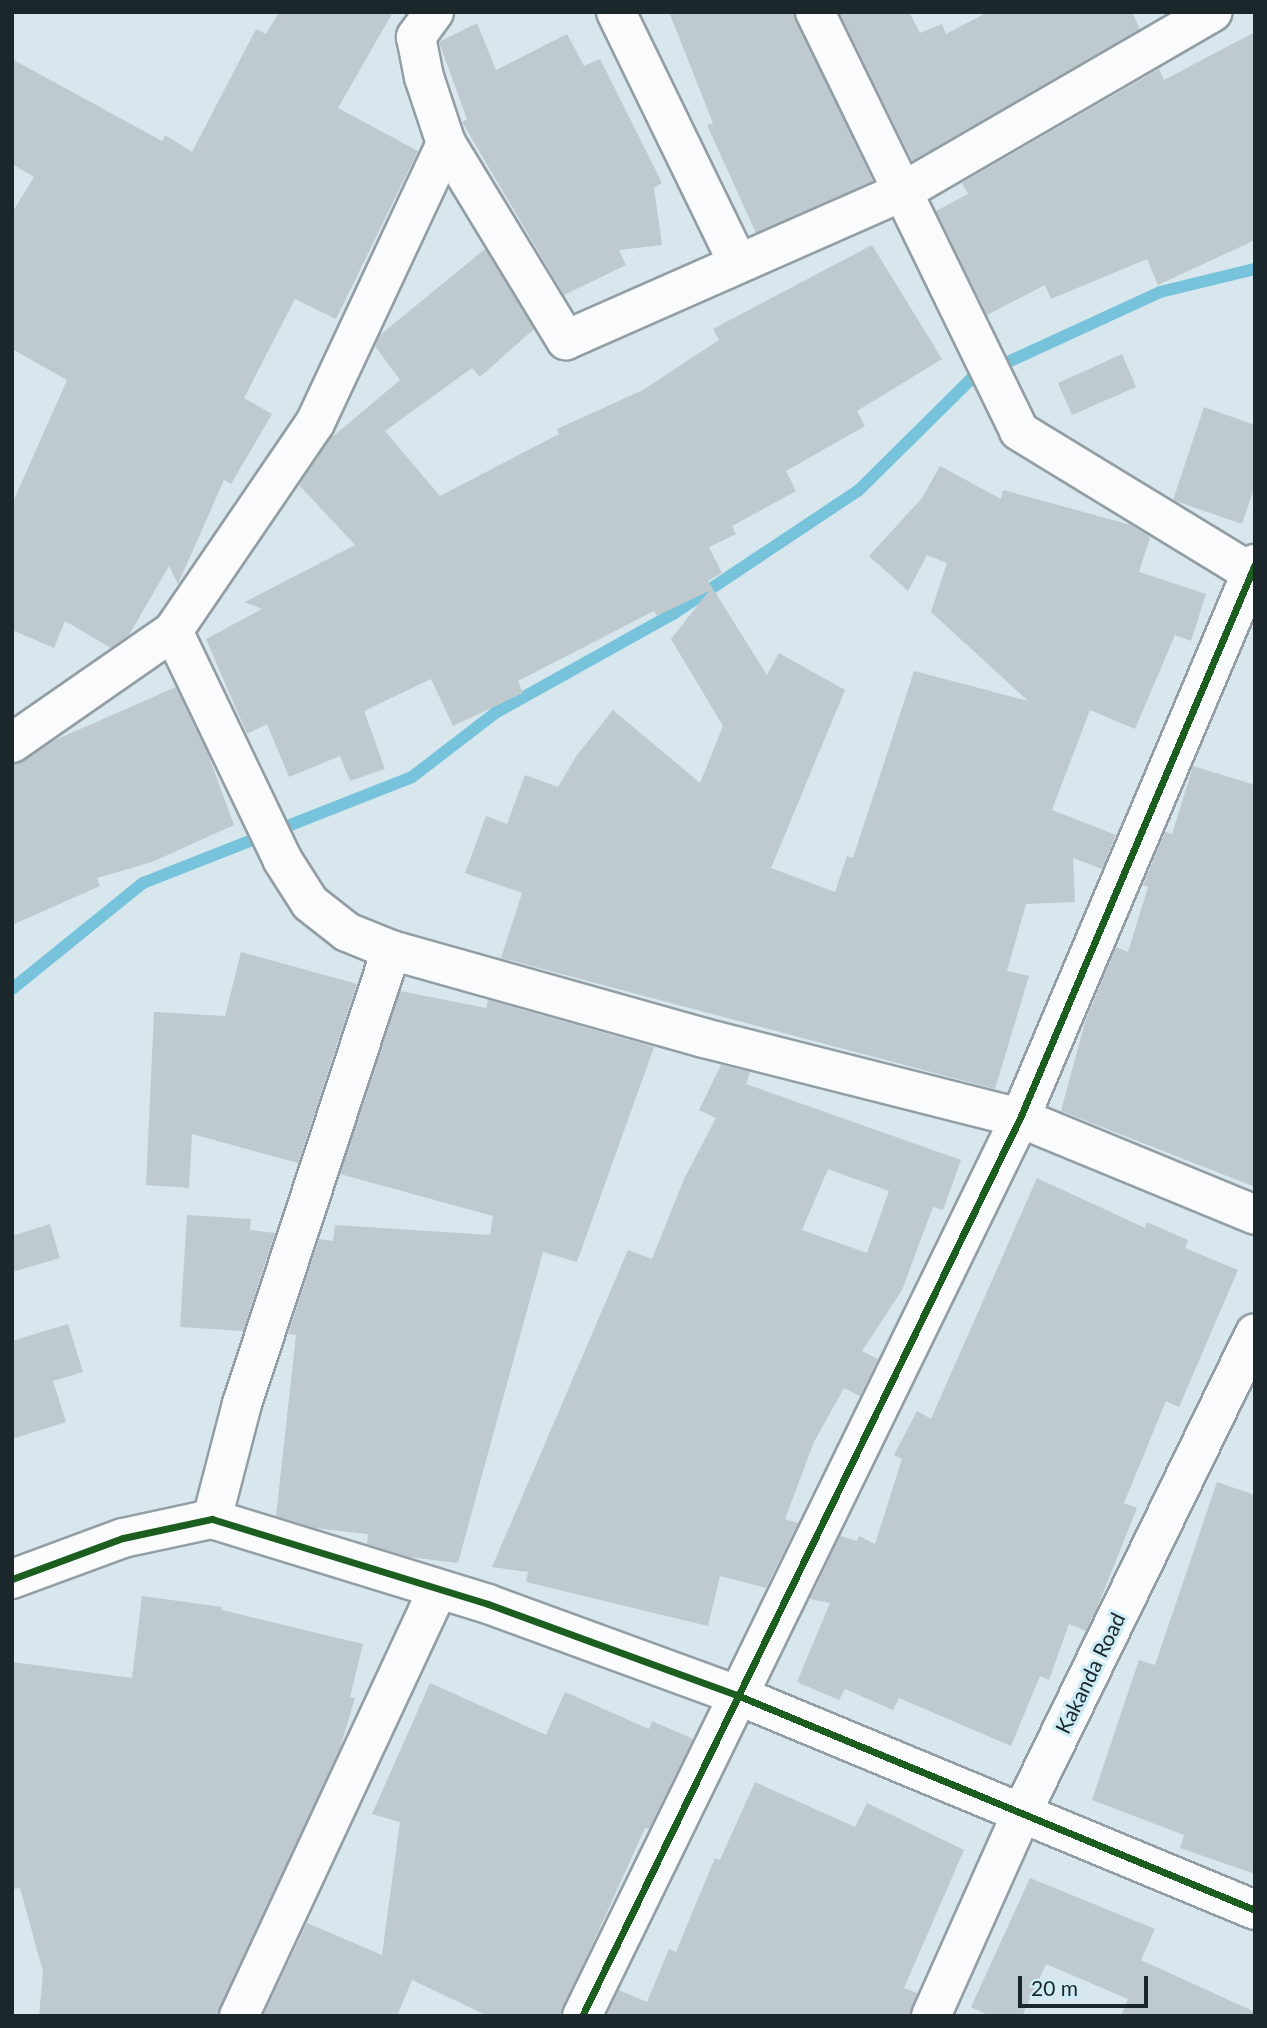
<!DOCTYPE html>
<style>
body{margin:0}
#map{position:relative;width:1267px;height:2028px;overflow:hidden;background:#d7e7ed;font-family:Lato,sans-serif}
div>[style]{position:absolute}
.stream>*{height:12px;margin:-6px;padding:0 6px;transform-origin:6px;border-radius:6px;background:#76c3db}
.building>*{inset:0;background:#becacf}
.roads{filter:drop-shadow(2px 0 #929ea3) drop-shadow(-2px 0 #929ea3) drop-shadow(0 2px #929ea3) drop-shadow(0 -2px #929ea3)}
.street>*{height:38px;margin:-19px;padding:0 19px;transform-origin:19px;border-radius:19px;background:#f9fbfc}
.cycleway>*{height:7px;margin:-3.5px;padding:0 3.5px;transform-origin:3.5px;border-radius:3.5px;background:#1b5e20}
span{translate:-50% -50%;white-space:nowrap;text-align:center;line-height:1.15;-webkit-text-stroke:6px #ceecf6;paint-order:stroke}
.street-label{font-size:21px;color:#1c272b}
.frame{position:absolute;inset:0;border:14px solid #1c272b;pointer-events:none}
.scale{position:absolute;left:1018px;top:1976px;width:130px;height:32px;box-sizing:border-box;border:4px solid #1c272b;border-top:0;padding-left:9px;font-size:21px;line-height:24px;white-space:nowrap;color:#1c272b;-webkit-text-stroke:5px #ceecf6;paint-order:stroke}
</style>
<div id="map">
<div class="stream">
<i style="left:12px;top:989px;width:169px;rotate:-39deg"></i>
<i style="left:143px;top:883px;width:289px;rotate:-21.5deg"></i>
<i style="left:412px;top:777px;width:105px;rotate:-37.6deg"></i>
<i style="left:495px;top:713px;width:204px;rotate:-29.1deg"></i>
<i style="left:673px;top:614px;width:224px;rotate:-33.7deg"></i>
<i style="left:859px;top:490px;width:158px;rotate:-44.7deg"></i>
<i style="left:971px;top:379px;width:208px;rotate:-24.7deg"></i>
<i style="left:1160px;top:292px;width:98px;rotate:-13.6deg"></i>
</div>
<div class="building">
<i style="clip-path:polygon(279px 12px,393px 12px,338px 108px,418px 151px,336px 319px,295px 299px,244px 398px,272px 414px,231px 484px,224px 480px,178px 584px,169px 566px,129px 635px,111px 648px,65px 621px,54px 648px,12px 630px,12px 504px,67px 380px,12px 349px,12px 213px,34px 177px,12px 164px,12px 59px,162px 141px,165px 135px,192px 152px,256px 29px,266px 34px)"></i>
<i style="clip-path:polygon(669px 12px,793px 12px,873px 181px,756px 233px,707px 125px,713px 123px)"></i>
<i style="clip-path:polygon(839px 12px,909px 12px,920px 33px,942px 24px,946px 34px,988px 12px,1132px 12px,1140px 29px,912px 161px)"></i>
<i style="clip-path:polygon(477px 23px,496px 70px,567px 34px,584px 66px,600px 59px,662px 183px,654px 188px,662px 245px,619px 250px,626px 265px,564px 295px,462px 122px,467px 119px,439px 42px)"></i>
<i style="clip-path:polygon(1255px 32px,1255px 240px,1158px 285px,1147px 259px,1051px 299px,1045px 285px,987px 315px,936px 211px,968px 194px,962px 183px,1159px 69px,1164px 80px)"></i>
<i style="clip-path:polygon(872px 245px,942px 359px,857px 411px,865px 426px,786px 471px,796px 491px,732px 526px,736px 534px,709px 547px,722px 573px,708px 581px,767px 675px,779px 653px,845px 690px,771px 868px,835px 892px,847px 856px,853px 858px,914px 671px,1028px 701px,931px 612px,947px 563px,927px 555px,908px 591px,869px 556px,922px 498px,940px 466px,1001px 499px,1003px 490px,1131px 525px,1150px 537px,1139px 572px,1206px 594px,1191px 641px,1175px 635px,1135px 729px,1090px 710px,1052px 810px,1116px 835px,1102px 869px,1073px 858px,1075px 902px,1026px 904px,1007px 971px,1029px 976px,995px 1089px,501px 958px,522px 893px,465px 873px,486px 816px,507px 824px,525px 775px,558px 787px,577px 755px,613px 710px,700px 783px,723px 726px,671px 639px,709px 591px,657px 616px,654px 611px,518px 681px,523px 693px,453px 726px,431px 679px,364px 711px,385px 769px,350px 781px,340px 756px,289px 777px,267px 724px,247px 734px,206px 639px,262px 609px,245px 602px,355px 545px,299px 485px,330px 439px,400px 380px,375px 346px,380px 335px,485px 249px,534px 329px,480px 377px,472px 368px,385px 431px,440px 496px,559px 434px,557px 429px,643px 390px,719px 340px,713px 329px)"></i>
<i style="clip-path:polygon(1122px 354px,1136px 387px,1072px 415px,1058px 383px)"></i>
<i style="clip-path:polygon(1204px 407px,1255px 425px,1255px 486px,1242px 524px,1173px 500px)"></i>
<i style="clip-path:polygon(176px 687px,208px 754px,234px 825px,152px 862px,97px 878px,100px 886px,12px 925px,12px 765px,53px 741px)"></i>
<i style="clip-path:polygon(1193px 766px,1255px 785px,1255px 1187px,1061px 1111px,1085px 1022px,1116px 947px,1128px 952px,1148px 887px,1143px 885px,1165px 832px,1172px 834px)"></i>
<i style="clip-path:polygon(241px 952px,357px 984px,298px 1163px,192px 1134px,189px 1188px,146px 1185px,154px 1012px,225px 1016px)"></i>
<i style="clip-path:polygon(400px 991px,486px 1008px,488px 1000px,654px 1047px,577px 1262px,543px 1252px,458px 1563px,409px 1557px,367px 1544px,368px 1534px,314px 1528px,276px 1516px,296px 1335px,288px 1334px,319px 1239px,333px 1241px,335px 1225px,490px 1235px,493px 1216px,340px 1174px)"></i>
<i style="clip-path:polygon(evenodd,721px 1065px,750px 1072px,746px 1084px,961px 1160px,943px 1210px,933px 1207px,902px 1290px,862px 1351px,878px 1359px,860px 1396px,844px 1388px,814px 1442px,785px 1519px,798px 1523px,766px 1588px,720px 1576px,708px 1626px,526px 1582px,528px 1572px,492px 1567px,628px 1250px,652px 1259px,684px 1179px,716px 1118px,699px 1110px,721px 1065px,828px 1169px,889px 1191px,867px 1253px,802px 1230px,828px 1169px)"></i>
<i style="clip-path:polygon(1037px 1178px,1145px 1228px,1147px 1222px,1188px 1240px,1185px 1248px,1238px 1270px,1179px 1407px,1166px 1401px,1124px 1503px,1137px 1508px,1097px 1608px,1086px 1631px,1069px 1624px,1049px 1680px,1040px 1676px,1011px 1746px,899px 1698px,893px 1710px,845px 1689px,839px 1700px,797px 1682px,830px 1603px,810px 1599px,840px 1536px,857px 1541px,859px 1536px,875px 1544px,902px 1459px,894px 1455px,917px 1411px,931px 1419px)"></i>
<i style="clip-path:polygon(187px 1215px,251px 1219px,250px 1230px,275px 1233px,243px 1331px,180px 1327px)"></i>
<i style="clip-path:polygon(50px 1224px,60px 1258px,12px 1272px,12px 1236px)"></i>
<i style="clip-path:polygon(68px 1324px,83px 1372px,53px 1381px,66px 1422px,12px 1439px,12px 1341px)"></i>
<i style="clip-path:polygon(1217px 1482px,1255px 1495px,1255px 1874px,1180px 1848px,1184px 1835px,1092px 1800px,1139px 1660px,1155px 1665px)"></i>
<i style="clip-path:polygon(142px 1596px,222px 1607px,222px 1610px,363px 1644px,350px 1697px,355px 1698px,340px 1748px,217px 2016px,39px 2016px,43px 1972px,20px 1888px,12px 1889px,12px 1662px,132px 1678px)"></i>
<i style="clip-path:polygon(430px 1683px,546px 1735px,565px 1692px,649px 1729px,652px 1721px,693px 1739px,649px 1829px,645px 1828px,560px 2016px,488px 2016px,412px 1980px,397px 2016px,263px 2016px,307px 1923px,382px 1955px,400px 1822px,372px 1814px)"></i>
<i style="clip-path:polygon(755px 1782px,855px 1827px,867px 1803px,964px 1850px,904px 1988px,917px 1993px,910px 2016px,606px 2016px,619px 1990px,647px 2002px,669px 1949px,676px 1952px,715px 1858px,720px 1860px)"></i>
<i style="clip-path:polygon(1030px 1878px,1155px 1929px,1141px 1960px,1255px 2012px,1255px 2016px,1121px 2016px,1128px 1999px,1046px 1964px,1022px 2016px,990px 2016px,971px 2007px)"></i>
</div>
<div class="roads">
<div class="street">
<i style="left:434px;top:12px;width:31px;rotate:126deg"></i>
<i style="left:416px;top:37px;width:41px;rotate:78.7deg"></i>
<i style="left:424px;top:77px;width:70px;rotate:71.6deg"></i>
<i style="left:446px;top:143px;width:231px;rotate:58.7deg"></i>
<i style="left:566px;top:340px;width:367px;rotate:-23.8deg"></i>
<i style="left:902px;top:192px;width:359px;rotate:-30.1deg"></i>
<i style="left:616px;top:12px;width:279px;rotate:64.1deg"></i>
<i style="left:815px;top:12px;width:466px;rotate:64deg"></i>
<i style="left:1019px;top:431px;width:268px;rotate:31.4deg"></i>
<i style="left:173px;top:631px;width:253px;rotate:64.4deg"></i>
<i style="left:282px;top:859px;width:52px;rotate:57.5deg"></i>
<i style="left:310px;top:903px;width:47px;rotate:38.1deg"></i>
<i style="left:347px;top:932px;width:48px;rotate:22.2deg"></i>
<i style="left:391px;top:950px;width:325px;rotate:15.7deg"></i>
<i style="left:704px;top:1038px;width:326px;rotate:14.2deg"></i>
<i style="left:1020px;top:1118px;width:254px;rotate:22.4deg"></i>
<i style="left:12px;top:743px;width:196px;rotate:-34.8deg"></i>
<i style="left:173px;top:631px;width:252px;rotate:-55.7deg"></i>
<i style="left:315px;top:423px;width:309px;rotate:-64.9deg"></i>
<i style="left:212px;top:1519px;width:119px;rotate:-75.4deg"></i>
<i style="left:242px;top:1404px;width:478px;rotate:-71.8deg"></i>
<i style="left:12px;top:1579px;width:118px;rotate:-20.3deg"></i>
<i style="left:123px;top:1538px;width:91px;rotate:-12.1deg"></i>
<i style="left:212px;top:1519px;width:289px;rotate:17.1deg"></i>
<i style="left:488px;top:1604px;width:265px;rotate:20.1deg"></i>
<i style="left:737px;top:1695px;width:561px;rotate:22.54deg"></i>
<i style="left:239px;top:2016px;width:468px;rotate:-65deg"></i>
<i style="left:582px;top:2016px;width:999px;rotate:-64deg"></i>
<i style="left:1020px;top:1118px;width:602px;rotate:-67.01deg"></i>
<i style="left:931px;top:2016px;width:226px;rotate:-65.9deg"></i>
<i style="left:1023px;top:1810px;width:530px;rotate:-64.06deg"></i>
</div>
</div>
<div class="cycleway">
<i style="left:12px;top:1579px;width:118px;rotate:-20.3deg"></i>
<i style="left:123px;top:1538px;width:91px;rotate:-12.1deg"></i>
<i style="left:212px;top:1519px;width:289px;rotate:17.1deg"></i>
<i style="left:488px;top:1604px;width:265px;rotate:20.1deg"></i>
<i style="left:737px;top:1695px;width:561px;rotate:22.54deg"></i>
<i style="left:582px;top:2016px;width:999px;rotate:-64deg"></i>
<i style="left:1020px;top:1118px;width:602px;rotate:-67.01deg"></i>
</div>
<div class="street-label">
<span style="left:1090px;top:1673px;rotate:-64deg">Kakanda Road</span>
</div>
<div class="frame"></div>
<div class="scale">20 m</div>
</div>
